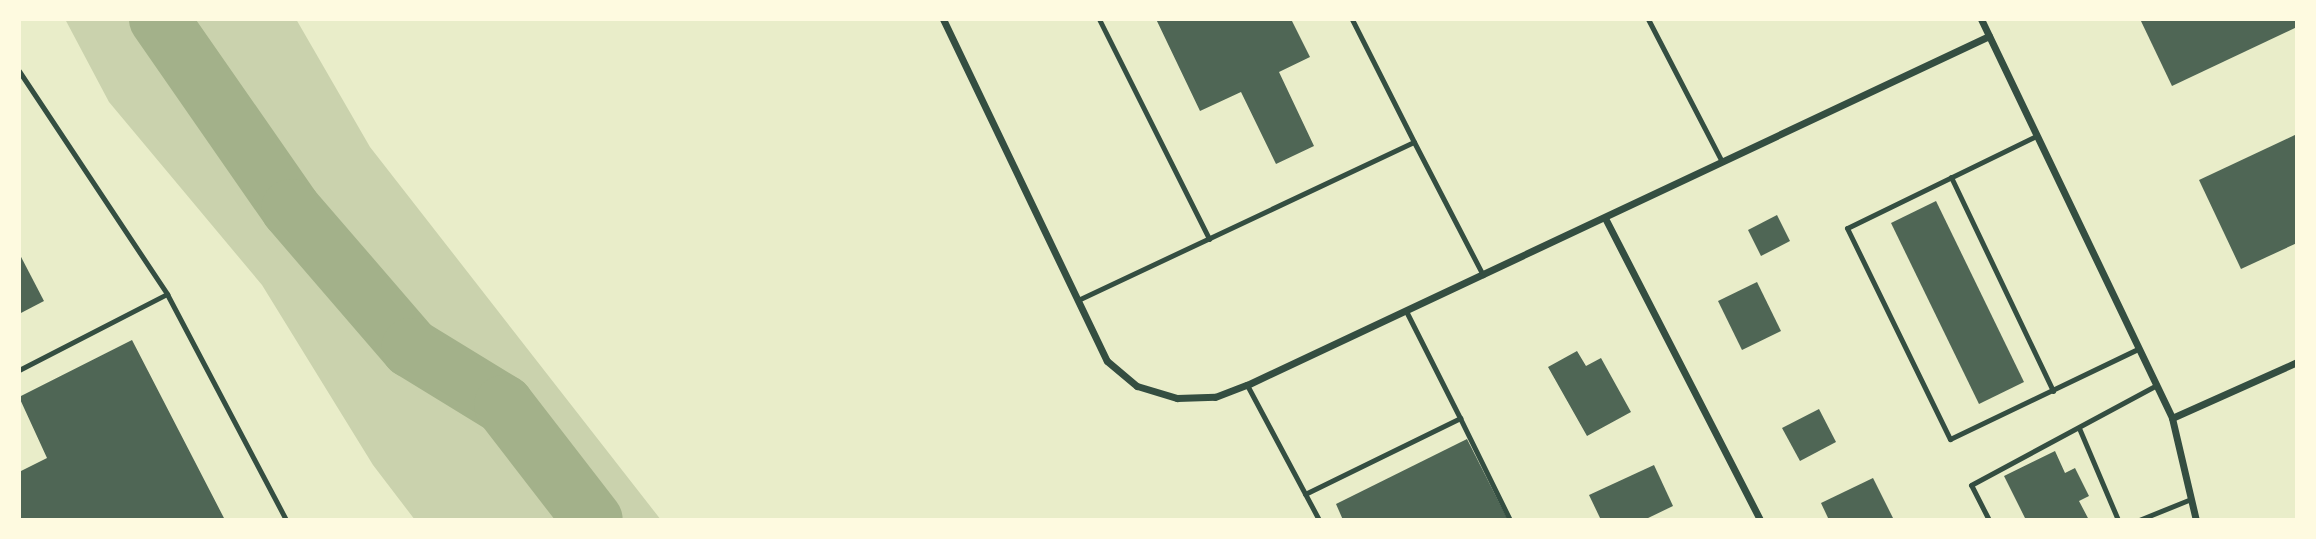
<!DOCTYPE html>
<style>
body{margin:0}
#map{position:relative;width:2316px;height:539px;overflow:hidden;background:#e9edc9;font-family:"Nunito Sans",sans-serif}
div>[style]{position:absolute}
.green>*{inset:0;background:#cad2ad}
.river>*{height:60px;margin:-30px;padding:0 30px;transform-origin:30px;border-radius:30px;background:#a3b18a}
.building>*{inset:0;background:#4f6655}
.service>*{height:5px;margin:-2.5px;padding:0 2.5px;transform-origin:2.5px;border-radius:2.5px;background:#344e41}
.minor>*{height:7px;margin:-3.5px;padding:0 3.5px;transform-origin:3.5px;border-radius:3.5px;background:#344e41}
span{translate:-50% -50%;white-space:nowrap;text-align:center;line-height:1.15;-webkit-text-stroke:5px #fefae0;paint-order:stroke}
.frame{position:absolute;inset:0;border:21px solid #fefae0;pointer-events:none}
</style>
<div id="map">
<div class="green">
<i style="clip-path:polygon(65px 19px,296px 19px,370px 147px,661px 520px,415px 520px,373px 465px,262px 285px,109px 102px)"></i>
</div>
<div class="river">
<i style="left:159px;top:19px;width:231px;rotate:55.2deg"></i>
<i style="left:291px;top:209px;width:184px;rotate:49.2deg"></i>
<i style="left:411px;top:348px;width:109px;rotate:31.5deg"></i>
<i style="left:504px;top:405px;width:145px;rotate:52.3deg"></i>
</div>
<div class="building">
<i style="clip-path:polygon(1156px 19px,1291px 19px,1310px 57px,1279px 72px,1314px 146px,1276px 164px,1241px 92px,1200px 111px)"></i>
<i style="clip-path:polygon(2140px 19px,2297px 19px,2297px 27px,2172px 86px)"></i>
<i style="clip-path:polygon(2297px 134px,2297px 243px,2241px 269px,2199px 180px)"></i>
<i style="clip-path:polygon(1936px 201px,2024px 382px,1979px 404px,1891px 223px)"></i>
<i style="clip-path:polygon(1777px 215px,1790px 241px,1761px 256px,1748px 230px)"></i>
<i style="clip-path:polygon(19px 253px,44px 301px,19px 314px)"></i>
<i style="clip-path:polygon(1757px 282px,1781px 331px,1742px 350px,1718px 301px)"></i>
<i style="clip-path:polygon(132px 340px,225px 520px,19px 520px,19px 472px,47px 458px,19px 397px)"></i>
<i style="clip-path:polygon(1577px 351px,1586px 366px,1601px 358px,1631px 412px,1587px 436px,1548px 367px)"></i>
<i style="clip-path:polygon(1819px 409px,1836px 442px,1800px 461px,1782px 428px)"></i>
<i style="clip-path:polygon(1467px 439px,1508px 520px,1343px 520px,1336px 504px)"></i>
<i style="clip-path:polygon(2055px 451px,2065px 473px,2075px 468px,2089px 496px,2079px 501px,2089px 520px,2026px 520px,2004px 476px)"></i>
<i style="clip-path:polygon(1654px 465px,1673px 506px,1644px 520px,1601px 520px,1589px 495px)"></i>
<i style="clip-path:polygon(1873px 478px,1894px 520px,1829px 520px,1821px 503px)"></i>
</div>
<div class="service">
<i style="left:1099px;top:19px;width:246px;rotate:63.4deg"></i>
<i style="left:1648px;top:19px;width:161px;rotate:62.6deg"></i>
<i style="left:19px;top:71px;width:268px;rotate:56.4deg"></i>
<i style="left:2036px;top:136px;width:210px;rotate:154deg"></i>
<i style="left:1847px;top:228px;width:235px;rotate:64deg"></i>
<i style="left:1950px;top:439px;width:208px;rotate:-25.6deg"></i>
<i style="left:1414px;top:142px;width:150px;rotate:62.6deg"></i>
<i style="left:1951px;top:177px;width:237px;rotate:64.5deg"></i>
<i style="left:1078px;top:300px;width:371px;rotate:-25.2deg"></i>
<i style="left:1414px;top:142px;width:138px;rotate:-116.8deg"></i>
<i style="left:1407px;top:313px;width:118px;rotate:63.2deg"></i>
<i style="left:19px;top:370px;width:166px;rotate:-27.2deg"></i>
<i style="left:167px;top:294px;width:255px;rotate:62.2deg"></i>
<i style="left:1247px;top:385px;width:153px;rotate:61.9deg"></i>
<i style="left:2079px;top:428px;width:100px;rotate:67deg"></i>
<i style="left:1305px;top:494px;width:173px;rotate:-26.1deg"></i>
<i style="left:1460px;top:418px;width:114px;rotate:63.9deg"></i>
<i style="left:1989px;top:520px;width:39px;rotate:-117deg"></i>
<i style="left:1971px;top:485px;width:211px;rotate:-28.3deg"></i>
<i style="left:2139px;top:520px;width:56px;rotate:-22deg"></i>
</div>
<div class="minor">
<i style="left:943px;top:19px;width:379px;rotate:64.4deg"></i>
<i style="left:1107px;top:361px;width:39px;rotate:40deg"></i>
<i style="left:1137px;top:386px;width:42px;rotate:16.7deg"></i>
<i style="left:1177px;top:398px;width:38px;rotate:-2deg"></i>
<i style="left:1215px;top:397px;width:34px;rotate:-21deg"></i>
<i style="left:1247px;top:385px;width:820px;rotate:-25.19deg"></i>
<i style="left:1981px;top:19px;width:442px;rotate:64.4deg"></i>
<i style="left:2172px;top:418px;width:105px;rotate:76.8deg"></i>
<i style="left:1605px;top:218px;width:339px;rotate:62.8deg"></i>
<i style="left:2172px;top:418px;width:137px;rotate:-24.1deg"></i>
</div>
<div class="frame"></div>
</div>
